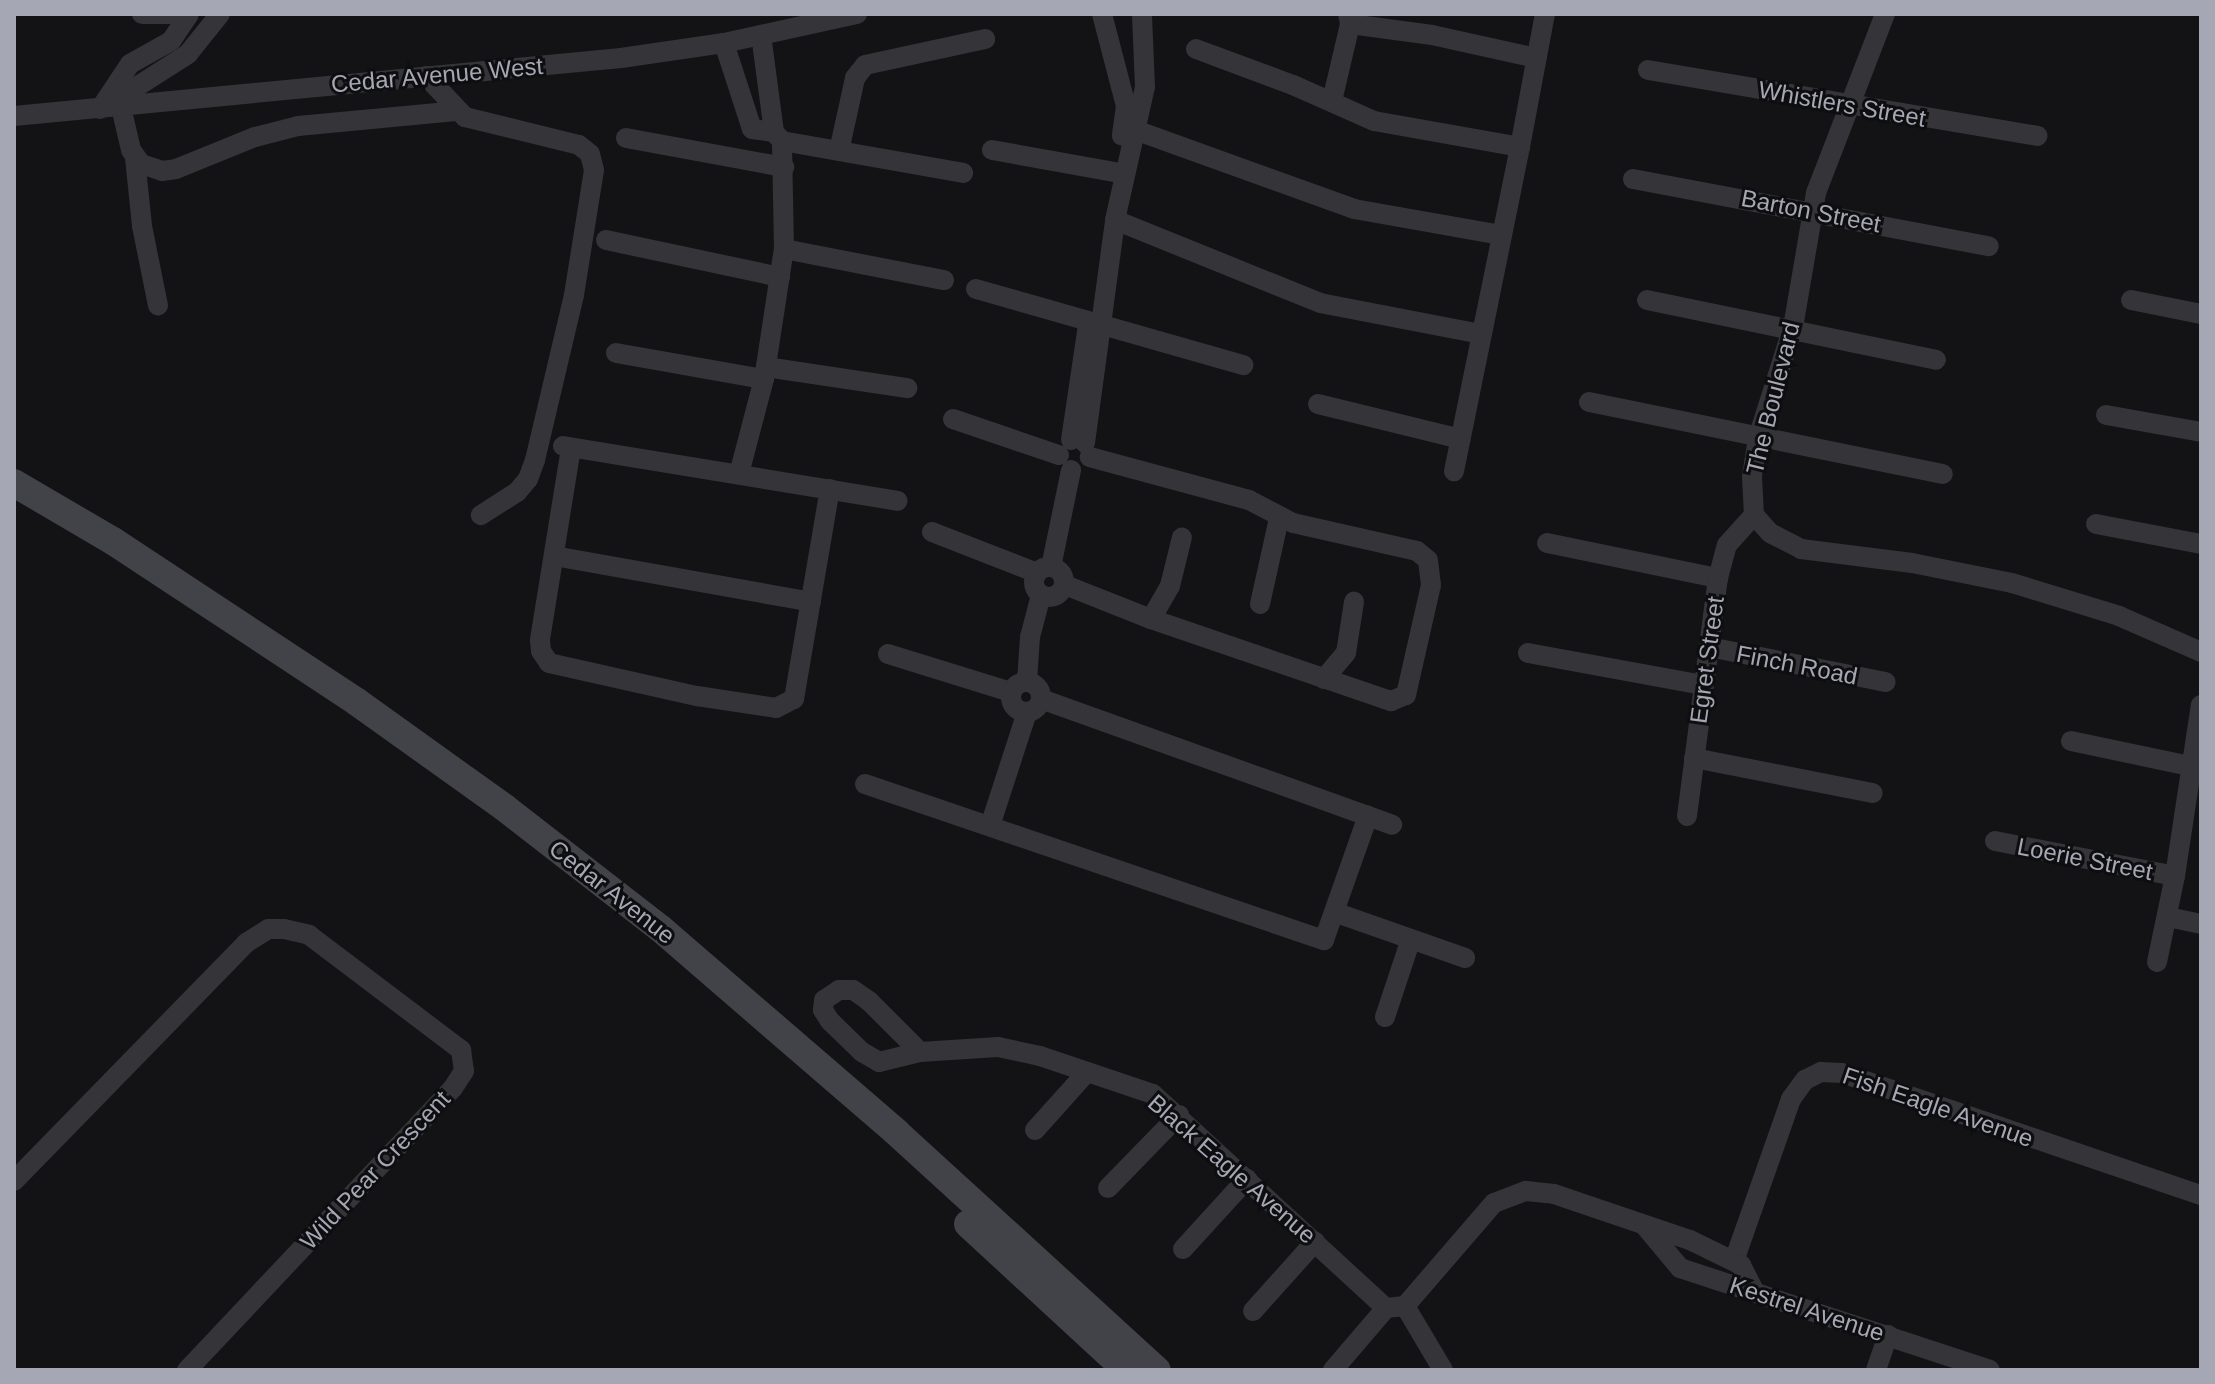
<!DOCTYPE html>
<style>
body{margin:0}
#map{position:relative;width:2215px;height:1384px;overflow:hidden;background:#131214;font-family:Arial,sans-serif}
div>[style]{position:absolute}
.minor>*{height:20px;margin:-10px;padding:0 10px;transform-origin:10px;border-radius:10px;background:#343439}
.minor>.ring{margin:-10px;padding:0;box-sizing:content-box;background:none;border:20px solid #343439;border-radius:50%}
.secondary>*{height:28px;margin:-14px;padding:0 14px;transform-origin:14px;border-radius:14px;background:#424249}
span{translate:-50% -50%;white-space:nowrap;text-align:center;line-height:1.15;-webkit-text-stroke:6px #0e0d0f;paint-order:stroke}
.street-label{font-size:24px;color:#a5a7b4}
.frame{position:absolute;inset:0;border:16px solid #a5a7b4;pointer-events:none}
</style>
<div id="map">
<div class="minor">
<i style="left:142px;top:14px;width:28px"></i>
<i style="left:220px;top:14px;width:51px;rotate:128.7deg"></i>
<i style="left:188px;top:54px;width:59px;rotate:147.4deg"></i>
<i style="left:138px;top:86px;width:27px;rotate:129deg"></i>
<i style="left:121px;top:107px;width:44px;rotate:76.9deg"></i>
<i style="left:131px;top:150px;width:17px;rotate:54deg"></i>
<i style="left:141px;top:164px;width:22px;rotate:18deg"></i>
<i style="left:162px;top:171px;width:14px;rotate:-8deg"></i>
<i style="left:176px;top:169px;width:85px;rotate:-22.1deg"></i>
<i style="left:255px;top:137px;width:44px;rotate:-14.3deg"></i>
<i style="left:298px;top:126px;width:161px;rotate:-5.4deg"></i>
<i style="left:1102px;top:14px;width:95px;rotate:75.4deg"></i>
<i style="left:1126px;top:106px;width:30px;rotate:98deg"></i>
<i style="left:1885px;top:14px;width:192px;rotate:111.1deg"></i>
<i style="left:1816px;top:193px;width:136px;rotate:99.7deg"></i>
<i style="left:1793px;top:327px;width:116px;rotate:107.5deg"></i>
<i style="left:1758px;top:438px;width:39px;rotate:99deg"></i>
<i style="left:1752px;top:477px;width:38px;rotate:87deg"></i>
<i style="left:1754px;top:515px;width:24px;rotate:48deg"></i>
<i style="left:1770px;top:533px;width:35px;rotate:27deg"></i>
<i style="left:1801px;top:549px;width:112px;rotate:7.2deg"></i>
<i style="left:1912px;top:563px;width:102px;rotate:11.3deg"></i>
<i style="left:2012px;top:583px;width:112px;rotate:17.1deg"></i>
<i style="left:2119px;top:616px;width:90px;rotate:23.7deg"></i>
<i style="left:1350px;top:24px;width:83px;rotate:7.6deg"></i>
<i style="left:1432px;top:35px;width:107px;rotate:12.4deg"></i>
<i style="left:724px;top:43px;width:90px;rotate:72deg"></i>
<i style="left:752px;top:129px;width:22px;rotate:8deg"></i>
<i style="left:1196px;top:49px;width:103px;rotate:20.4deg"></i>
<i style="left:1293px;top:85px;width:89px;rotate:24deg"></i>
<i style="left:1374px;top:121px;width:148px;rotate:10.1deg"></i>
<i style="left:1520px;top:147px;width:331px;rotate:101.5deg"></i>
<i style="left:1648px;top:70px;width:395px;rotate:9.6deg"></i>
<i style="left:426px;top:76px;width:57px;rotate:46.4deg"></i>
<i style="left:465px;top:117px;width:117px;rotate:13.8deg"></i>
<i style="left:579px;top:145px;width:14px;rotate:39deg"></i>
<i style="left:590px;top:154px;width:16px;rotate:76deg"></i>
<i style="left:594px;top:170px;width:127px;rotate:99.1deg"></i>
<i style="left:574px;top:295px;width:170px;rotate:103.3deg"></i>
<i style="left:535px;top:460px;width:20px;rotate:110deg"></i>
<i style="left:528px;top:479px;width:17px;rotate:130deg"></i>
<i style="left:517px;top:492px;width:43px;rotate:147.4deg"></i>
<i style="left:1332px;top:101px;width:79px;rotate:-76.8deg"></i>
<i style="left:1350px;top:24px;width:10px;rotate:-101deg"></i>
<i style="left:100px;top:109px;width:54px;rotate:-56.3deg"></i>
<i style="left:130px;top:64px;width:47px;rotate:-29.3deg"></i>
<i style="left:171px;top:41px;width:32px;rotate:-56deg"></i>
<i style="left:14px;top:116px;width:610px;rotate:-5.46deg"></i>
<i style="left:621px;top:58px;width:104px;rotate:-8.3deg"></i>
<i style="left:724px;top:43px;width:136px;rotate:-12.3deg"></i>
<i style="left:1124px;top:126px;width:245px;rotate:19.8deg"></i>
<i style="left:1354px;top:209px;width:150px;rotate:10deg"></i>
<i style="left:626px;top:138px;width:161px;rotate:10.4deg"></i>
<i style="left:782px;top:141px;width:184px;rotate:10deg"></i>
<i style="left:1520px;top:147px;width:135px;rotate:-79.4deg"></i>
<i style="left:992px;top:150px;width:135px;rotate:10.2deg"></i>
<i style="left:839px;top:151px;width:75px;rotate:-77.6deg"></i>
<i style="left:855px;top:78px;width:16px;rotate:-52deg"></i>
<i style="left:865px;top:65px;width:123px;rotate:-12.2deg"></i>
<i style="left:135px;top:158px;width:68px;rotate:84.1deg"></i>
<i style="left:142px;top:226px;width:81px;rotate:78.6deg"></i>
<i style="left:1633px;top:179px;width:362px;rotate:10.7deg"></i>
<i style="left:1115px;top:220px;width:221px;rotate:22deg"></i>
<i style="left:1320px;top:303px;width:164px;rotate:10.9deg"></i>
<i style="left:606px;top:240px;width:178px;rotate:12deg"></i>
<i style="left:784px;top:249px;width:163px;rotate:11deg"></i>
<i style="left:976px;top:289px;width:278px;rotate:15.9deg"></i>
<i style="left:1647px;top:300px;width:295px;rotate:11.7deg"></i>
<i style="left:2131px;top:300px;width:71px;rotate:11.3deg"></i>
<i style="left:616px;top:353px;width:150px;rotate:10deg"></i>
<i style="left:766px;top:367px;width:143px;rotate:8.5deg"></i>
<i style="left:1589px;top:402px;width:361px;rotate:11.5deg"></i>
<i style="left:1318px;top:404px;width:147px;rotate:13.8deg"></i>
<i style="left:2106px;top:415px;width:97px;rotate:10.1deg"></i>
<i style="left:953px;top:419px;width:112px;rotate:18.8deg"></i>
<i style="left:1071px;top:440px;width:116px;rotate:-81.6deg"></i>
<i style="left:1085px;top:443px;width:225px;rotate:-82.3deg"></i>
<i style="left:1115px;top:220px;width:136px;rotate:-77.3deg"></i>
<i style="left:1145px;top:87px;width:73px;rotate:-92.4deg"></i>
<i style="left:563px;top:446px;width:339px;rotate:9.3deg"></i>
<i style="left:571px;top:448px;width:194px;rotate:99.2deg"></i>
<i style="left:540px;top:640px;width:11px;rotate:85deg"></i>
<i style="left:541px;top:651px;width:14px;rotate:56deg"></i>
<i style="left:549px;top:663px;width:152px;rotate:12.6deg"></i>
<i style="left:697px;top:696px;width:80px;rotate:8.6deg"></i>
<i style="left:776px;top:708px;width:20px;rotate:-27deg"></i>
<i style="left:794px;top:699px;width:213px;rotate:-80.3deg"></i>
<i style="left:739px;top:474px;width:98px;rotate:-75.3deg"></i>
<i style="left:764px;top:379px;width:132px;rotate:-81.3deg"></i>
<i style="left:784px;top:249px;width:108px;rotate:-91.1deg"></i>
<i style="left:782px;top:141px;width:12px;rotate:-132deg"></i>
<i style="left:774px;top:132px;width:98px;rotate:-97.6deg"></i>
<i style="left:2096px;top:524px;width:107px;rotate:10.8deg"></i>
<i style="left:932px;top:532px;width:113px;rotate:21.3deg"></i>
<i style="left:1547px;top:543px;width:175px;rotate:11.6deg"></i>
<i style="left:554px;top:556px;width:261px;rotate:10.1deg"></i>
<i class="ring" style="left:1034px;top:567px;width:10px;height:10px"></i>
<i style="left:1051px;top:567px;width:99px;rotate:-78.3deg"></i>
<i style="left:1065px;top:585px;width:92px;rotate:21.6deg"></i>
<i style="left:1151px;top:619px;width:254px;rotate:18.9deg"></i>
<i style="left:1391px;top:701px;width:16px;rotate:-22deg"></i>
<i style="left:1406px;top:695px;width:113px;rotate:-77.2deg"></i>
<i style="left:1431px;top:585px;width:25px;rotate:-97deg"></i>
<i style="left:1428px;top:560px;width:14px;rotate:-141deg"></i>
<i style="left:1417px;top:551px;width:127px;rotate:-167.3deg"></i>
<i style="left:1293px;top:523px;width:50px;rotate:-152.4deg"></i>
<i style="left:1249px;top:500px;width:165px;rotate:-164.9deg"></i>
<i style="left:1260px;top:604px;width:88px;rotate:-77.5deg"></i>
<i style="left:1151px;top:619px;width:38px;rotate:-60deg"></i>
<i style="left:1170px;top:586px;width:50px;rotate:-76.2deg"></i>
<i style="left:1709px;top:647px;width:180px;rotate:11.2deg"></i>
<i style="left:1528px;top:653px;width:177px;rotate:10.4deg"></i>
<i style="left:888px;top:654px;width:129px;rotate:17.2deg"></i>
<i style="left:1324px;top:679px;width:34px;rotate:-50deg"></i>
<i style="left:1346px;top:653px;width:52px;rotate:-81.1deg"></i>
<i style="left:1027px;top:681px;width:44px;rotate:-86.1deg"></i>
<i style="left:1030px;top:637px;width:43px;rotate:-75.3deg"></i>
<i class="ring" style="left:1011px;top:682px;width:10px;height:10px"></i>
<i style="left:1041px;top:699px;width:373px;rotate:19.7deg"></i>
<i style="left:2071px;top:741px;width:122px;rotate:11.9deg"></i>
<i style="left:1694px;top:758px;width:182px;rotate:11.1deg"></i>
<i style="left:865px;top:784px;width:485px;rotate:18.8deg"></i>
<i style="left:1324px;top:940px;width:132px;rotate:-70.5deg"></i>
<i style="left:1687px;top:816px;width:240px;rotate:-82.6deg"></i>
<i style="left:1718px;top:578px;width:34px;rotate:-75deg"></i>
<i style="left:1727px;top:545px;width:40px;rotate:-48deg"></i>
<i style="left:990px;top:826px;width:120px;rotate:-72deg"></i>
<i style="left:1995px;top:841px;width:183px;rotate:11deg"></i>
<i style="left:1334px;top:912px;width:139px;rotate:19.3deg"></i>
<i style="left:2168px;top:917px;width:34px;rotate:12deg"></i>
<i style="left:2157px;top:962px;width:88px;rotate:-78.2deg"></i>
<i style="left:2175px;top:876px;width:173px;rotate:-81.4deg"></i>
<i style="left:1385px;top:1017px;width:82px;rotate:-71.6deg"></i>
<i style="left:920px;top:1052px;width:72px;rotate:-135deg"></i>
<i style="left:869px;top:1001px;width:19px;rotate:-145deg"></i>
<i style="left:853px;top:990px;width:14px;rotate:180deg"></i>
<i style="left:839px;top:990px;width:18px;rotate:146deg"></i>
<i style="left:824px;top:1000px;width:10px;rotate:96deg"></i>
<i style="left:823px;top:1010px;width:13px;rotate:58deg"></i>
<i style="left:830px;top:1021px;width:45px;rotate:44.1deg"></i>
<i style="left:862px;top:1052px;width:20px;rotate:30deg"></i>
<i style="left:879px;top:1062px;width:42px;rotate:-13.7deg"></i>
<i style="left:920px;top:1052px;width:78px;rotate:-3.7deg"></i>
<i style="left:998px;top:1047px;width:43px;rotate:12.1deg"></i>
<i style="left:1040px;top:1056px;width:119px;rotate:18.6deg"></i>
<i style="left:1153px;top:1094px;width:316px;rotate:42.6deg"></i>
<i style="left:1386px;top:1308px;width:19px;rotate:-6deg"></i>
<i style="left:1035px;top:1130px;width:78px;rotate:-48.1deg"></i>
<i style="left:14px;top:1181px;width:332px;rotate:-45.7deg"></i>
<i style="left:246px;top:943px;width:26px;rotate:-32deg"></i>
<i style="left:268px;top:929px;width:16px"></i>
<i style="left:284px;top:929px;width:26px;rotate:13deg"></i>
<i style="left:309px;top:935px;width:191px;rotate:37.1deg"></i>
<i style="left:461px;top:1050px;width:21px;rotate:82deg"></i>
<i style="left:464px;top:1071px;width:20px;rotate:123deg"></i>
<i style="left:453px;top:1088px;width:388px;rotate:133.3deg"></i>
<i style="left:1108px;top:1188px;width:102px;rotate:-45.8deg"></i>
<i style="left:1645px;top:1226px;width:55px;rotate:50.2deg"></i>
<i style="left:1680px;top:1268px;width:326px;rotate:18.2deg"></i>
<i style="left:1183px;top:1249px;width:95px;rotate:-47.6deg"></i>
<i style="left:1734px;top:1261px;width:172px;rotate:-70.6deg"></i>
<i style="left:1791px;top:1099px;width:24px;rotate:-54deg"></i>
<i style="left:1805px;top:1080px;width:18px;rotate:-27deg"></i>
<i style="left:1821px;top:1072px;width:21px;rotate:3deg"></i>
<i style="left:1842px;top:1073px;width:379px;rotate:18.8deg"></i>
<i style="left:1405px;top:1306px;width:136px;rotate:-49.2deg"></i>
<i style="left:1494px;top:1203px;width:34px;rotate:-21deg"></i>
<i style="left:1526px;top:1191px;width:28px;rotate:6deg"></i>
<i style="left:1554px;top:1194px;width:144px;rotate:18.7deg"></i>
<i style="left:1690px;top:1240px;width:57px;rotate:26.1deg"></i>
<i style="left:1741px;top:1265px;width:28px;rotate:63deg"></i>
<i style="left:1405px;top:1306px;width:74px;rotate:59.3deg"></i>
<i style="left:1253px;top:1311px;width:93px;rotate:-48.1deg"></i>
<i style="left:1333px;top:1370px;width:82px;rotate:-49.5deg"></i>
<i style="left:1876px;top:1370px;width:37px;rotate:-71deg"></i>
</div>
<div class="secondary">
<i style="left:14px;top:483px;width:115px;rotate:30.4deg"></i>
<i style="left:113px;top:541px;width:292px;rotate:33.4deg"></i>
<i style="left:357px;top:702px;width:182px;rotate:35.6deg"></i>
<i style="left:505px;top:808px;width:197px;rotate:37.8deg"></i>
<i style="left:661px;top:929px;width:311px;rotate:40.8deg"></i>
<i style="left:896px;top:1132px;width:353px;rotate:42.4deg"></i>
<i style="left:968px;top:1224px;width:215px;rotate:42.7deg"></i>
</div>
<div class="street-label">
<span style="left:437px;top:75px;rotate:-5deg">Cedar Avenue West</span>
<span style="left:1842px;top:104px;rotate:10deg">Whistlers Street</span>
<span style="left:1811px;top:211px;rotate:11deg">Barton Street</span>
<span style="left:1773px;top:398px;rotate:-76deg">The Boulevard</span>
<span style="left:1707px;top:660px;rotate:-82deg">Egret Street</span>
<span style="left:1797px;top:665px;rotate:11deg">Finch Road</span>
<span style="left:2085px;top:859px;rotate:11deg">Loerie Street</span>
<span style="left:612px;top:892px;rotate:38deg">Cedar Avenue</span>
<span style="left:1938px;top:1107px;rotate:19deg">Fish Eagle Avenue</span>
<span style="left:1232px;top:1169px;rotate:41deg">Black Eagle Avenue</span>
<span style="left:375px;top:1170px;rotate:-47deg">Wild Pear Crescent</span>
<span style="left:1807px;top:1309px;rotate:18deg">Kestrel Avenue</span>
</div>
<div class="frame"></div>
</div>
